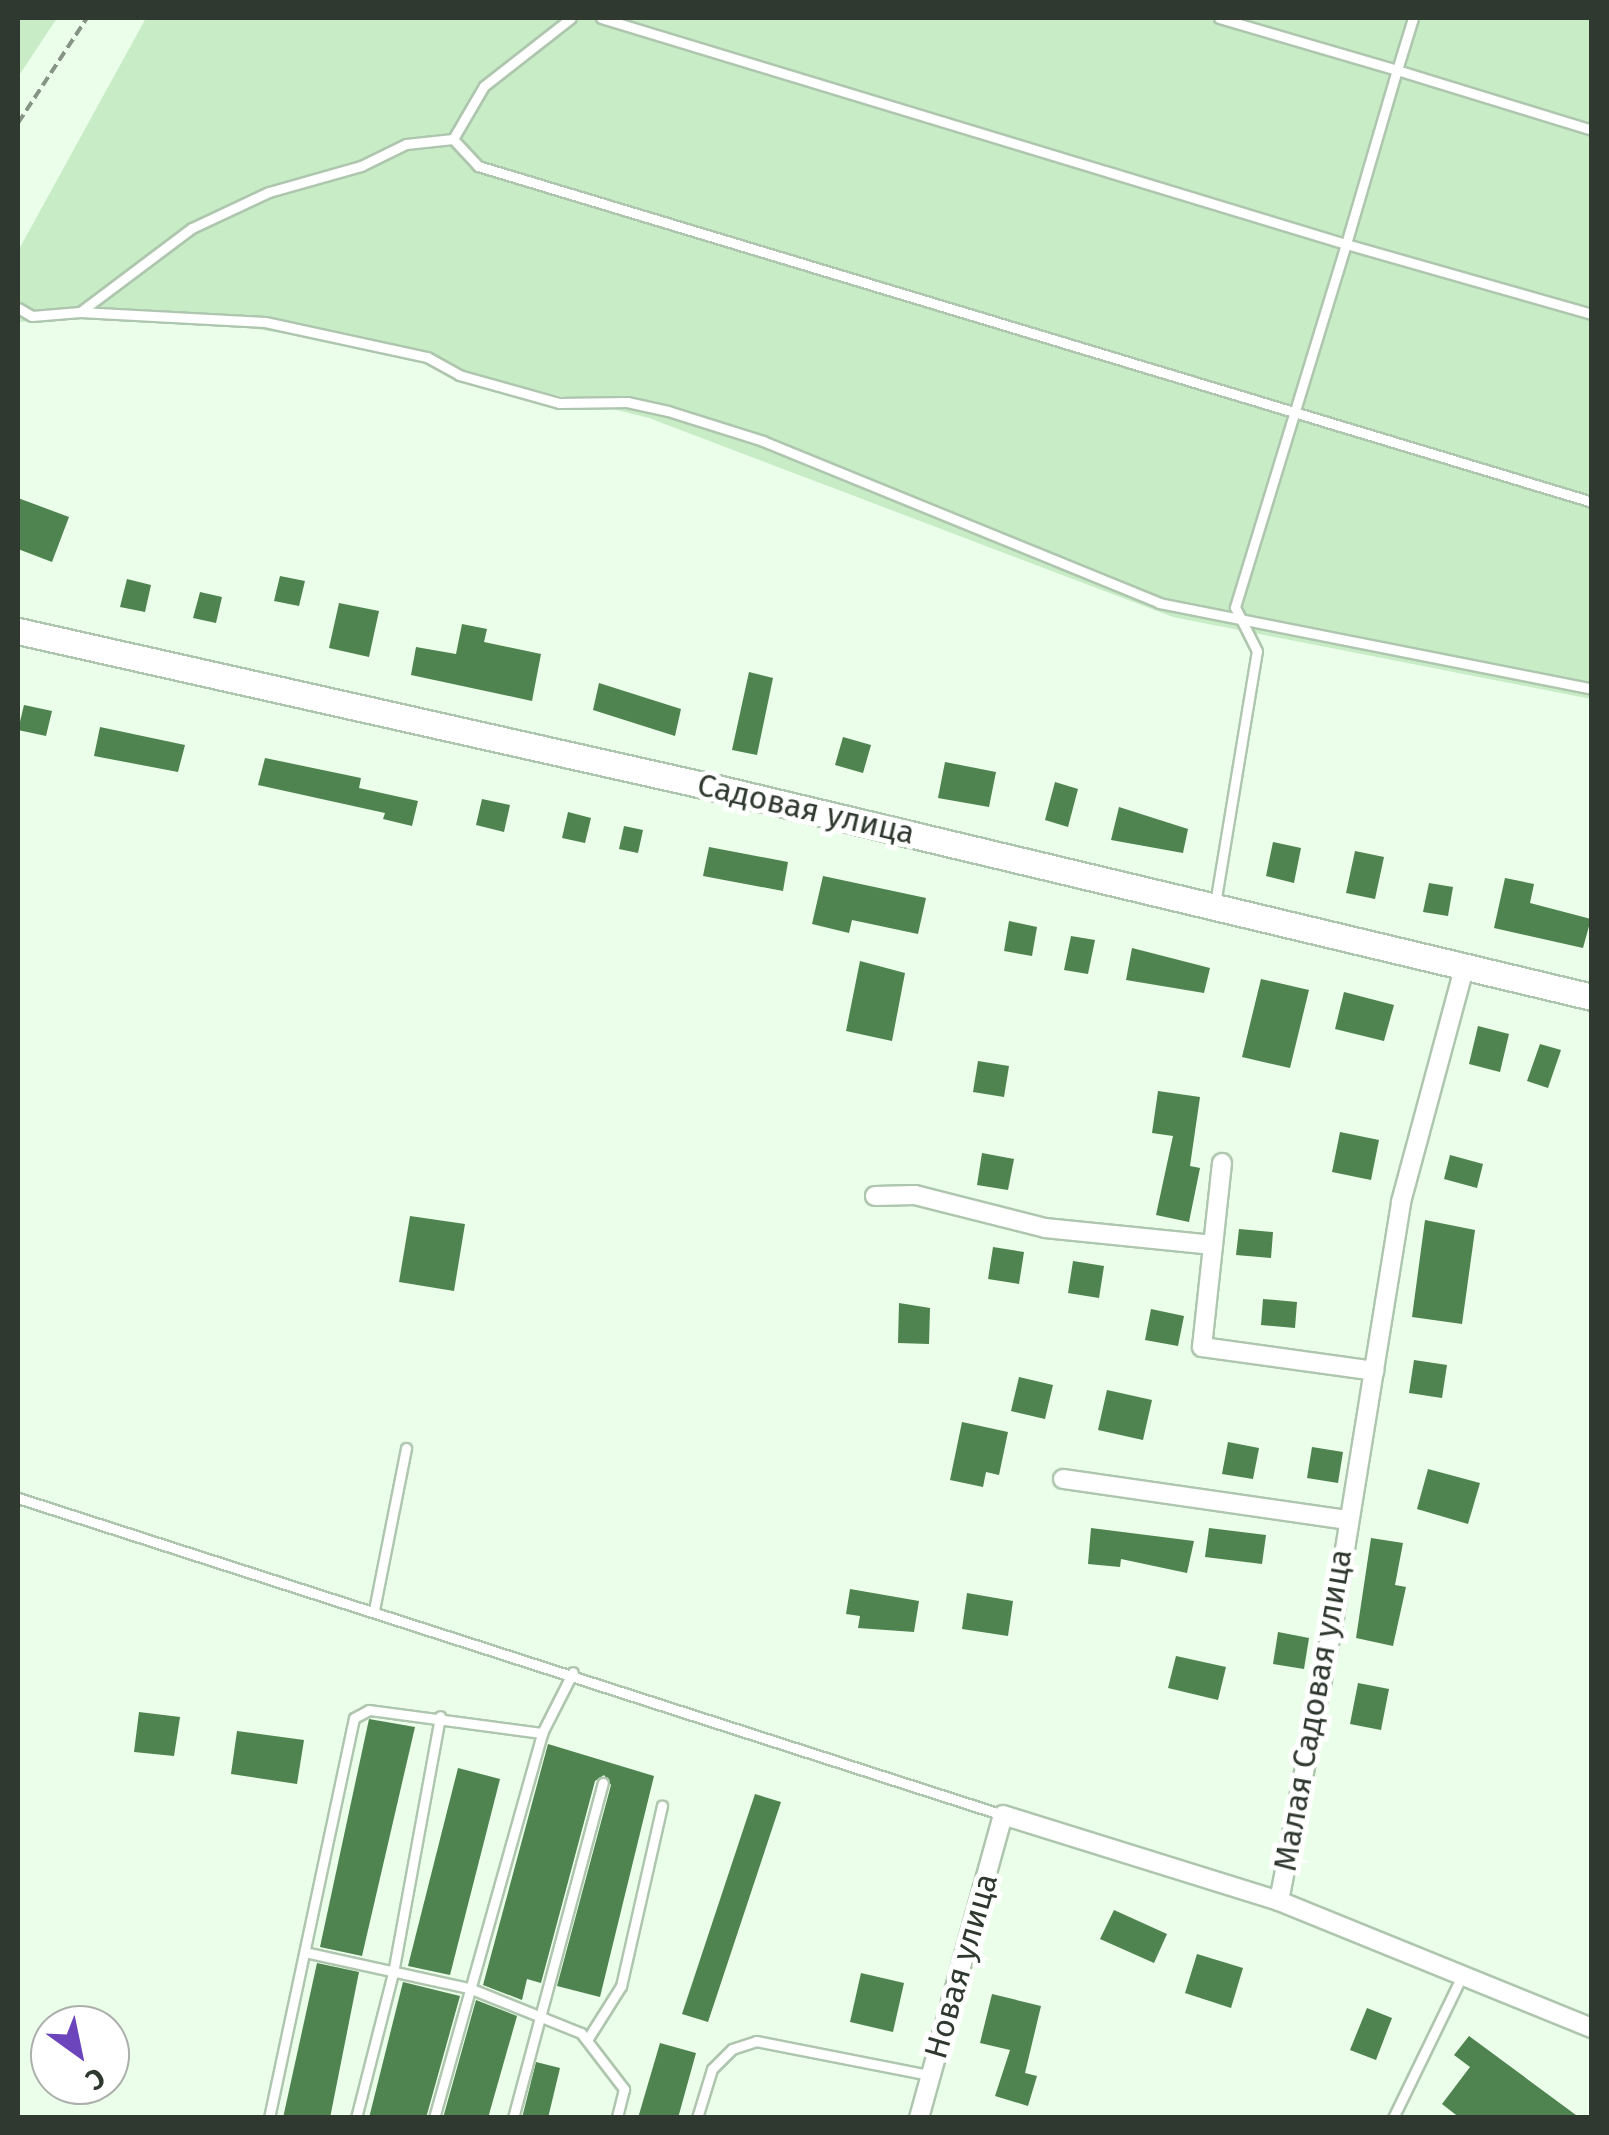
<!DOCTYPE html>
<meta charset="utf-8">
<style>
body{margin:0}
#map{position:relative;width:1609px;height:2135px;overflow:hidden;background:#ebfeea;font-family:"Fira Sans",sans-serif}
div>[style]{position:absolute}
.green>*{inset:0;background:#c7ecc6}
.building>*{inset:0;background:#4f834f}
.path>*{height:4px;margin-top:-2px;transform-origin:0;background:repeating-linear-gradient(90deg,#869486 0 10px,transparent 0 15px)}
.roads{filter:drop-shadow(2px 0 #aec6ae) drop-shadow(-2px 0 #aec6ae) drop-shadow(0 2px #aec6ae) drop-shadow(0 -2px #aec6ae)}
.lane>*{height:9px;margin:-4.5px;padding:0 4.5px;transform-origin:4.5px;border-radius:4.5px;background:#fff}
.street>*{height:18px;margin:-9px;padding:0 9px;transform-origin:9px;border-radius:9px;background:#fff}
.secondary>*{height:25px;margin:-12.5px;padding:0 12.5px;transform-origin:12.5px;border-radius:12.5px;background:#fff}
span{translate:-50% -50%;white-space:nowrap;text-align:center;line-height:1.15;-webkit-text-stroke:10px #fff;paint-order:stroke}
.street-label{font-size:32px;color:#303930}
.frame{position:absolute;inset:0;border:20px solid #303930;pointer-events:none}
.north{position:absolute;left:30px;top:2005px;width:100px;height:100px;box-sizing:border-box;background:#fff;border:2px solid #acb0ac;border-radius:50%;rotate:147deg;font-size:28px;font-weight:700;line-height:40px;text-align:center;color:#303930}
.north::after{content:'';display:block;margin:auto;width:35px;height:45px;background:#6c44bc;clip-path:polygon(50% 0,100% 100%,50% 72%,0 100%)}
</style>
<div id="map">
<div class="green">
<i style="clip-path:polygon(18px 18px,57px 18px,18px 77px)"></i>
<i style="clip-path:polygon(146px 18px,1591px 18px,1591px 699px,1173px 617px,649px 418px,354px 345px,173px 315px,18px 322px,18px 251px)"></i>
</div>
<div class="building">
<i style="clip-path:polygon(18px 498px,69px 517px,52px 562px,18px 549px)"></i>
<i style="clip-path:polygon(280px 576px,305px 581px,299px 606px,274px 601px)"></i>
<i style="clip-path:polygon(127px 579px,151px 585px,145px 612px,120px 607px)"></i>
<i style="clip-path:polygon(200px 592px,222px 597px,216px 623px,193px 618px)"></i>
<i style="clip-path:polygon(339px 603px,379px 611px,369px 657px,329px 648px)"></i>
<i style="clip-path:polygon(462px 624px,487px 629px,484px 642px,541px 654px,532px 701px,411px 675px,416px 647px,456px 654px)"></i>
<i style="clip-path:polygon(749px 672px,773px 678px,757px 755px,732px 750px)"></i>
<i style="clip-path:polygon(599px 683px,681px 709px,675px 736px,593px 710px)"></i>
<i style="clip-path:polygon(24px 705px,52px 711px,46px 736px,18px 730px)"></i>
<i style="clip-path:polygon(100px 727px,185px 745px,178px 772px,94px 756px)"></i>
<i style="clip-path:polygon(843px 737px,871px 745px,863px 773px,835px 765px)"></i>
<i style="clip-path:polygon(265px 758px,361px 778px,359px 788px,418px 801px,412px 826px,383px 819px,385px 813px,258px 785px)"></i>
<i style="clip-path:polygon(945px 762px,996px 772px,989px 807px,938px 798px)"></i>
<i style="clip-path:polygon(1055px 782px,1078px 789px,1068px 827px,1045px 820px)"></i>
<i style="clip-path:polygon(482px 799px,510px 805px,504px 832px,476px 825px)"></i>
<i style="clip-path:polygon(1119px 807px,1188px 829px,1183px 853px,1111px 840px)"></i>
<i style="clip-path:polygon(568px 812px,591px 818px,585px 843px,562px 838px)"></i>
<i style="clip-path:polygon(624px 826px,643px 830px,638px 853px,619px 849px)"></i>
<i style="clip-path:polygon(1273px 842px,1301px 848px,1294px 883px,1266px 876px)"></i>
<i style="clip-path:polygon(709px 847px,788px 862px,783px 891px,703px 876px)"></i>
<i style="clip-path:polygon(1355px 851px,1384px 857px,1375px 899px,1346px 893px)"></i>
<i style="clip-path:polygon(823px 876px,926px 898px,918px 934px,852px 920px,849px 933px,812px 924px)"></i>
<i style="clip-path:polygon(1505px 878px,1534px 884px,1530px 903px,1591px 919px,1583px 948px,1494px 928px)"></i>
<i style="clip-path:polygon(1429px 883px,1453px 887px,1448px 916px,1423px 912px)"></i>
<i style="clip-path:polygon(1009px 921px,1037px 927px,1032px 956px,1004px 951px)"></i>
<i style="clip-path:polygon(1071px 936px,1095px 940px,1088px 974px,1064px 970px)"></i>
<i style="clip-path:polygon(1132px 948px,1210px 968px,1204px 993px,1126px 980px)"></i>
<i style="clip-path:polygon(860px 961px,905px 973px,892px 1041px,846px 1031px)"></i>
<i style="clip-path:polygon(1261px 979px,1309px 990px,1290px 1068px,1242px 1057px)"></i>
<i style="clip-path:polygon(1344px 992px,1394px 1005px,1384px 1041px,1335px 1029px)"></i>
<i style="clip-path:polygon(1478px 1026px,1509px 1034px,1500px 1072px,1469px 1064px)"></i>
<i style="clip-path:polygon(1540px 1044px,1561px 1050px,1548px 1088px,1527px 1081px)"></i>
<i style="clip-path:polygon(978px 1061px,1009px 1066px,1004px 1097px,973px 1092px)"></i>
<i style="clip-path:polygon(1158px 1091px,1200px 1097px,1190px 1166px,1200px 1168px,1189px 1222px,1156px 1215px,1173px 1136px,1152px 1133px)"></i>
<i style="clip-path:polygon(1340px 1132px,1379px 1140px,1371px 1180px,1332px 1172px)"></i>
<i style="clip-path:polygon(982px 1153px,1014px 1159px,1008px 1190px,977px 1185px)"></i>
<i style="clip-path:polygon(1450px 1155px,1483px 1164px,1477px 1188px,1444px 1179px)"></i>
<i style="clip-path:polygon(410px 1216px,465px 1224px,454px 1291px,399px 1282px)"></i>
<i style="clip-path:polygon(1425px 1220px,1475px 1230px,1462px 1324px,1412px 1317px)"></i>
<i style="clip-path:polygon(1239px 1229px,1273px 1232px,1271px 1258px,1236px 1255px)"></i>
<i style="clip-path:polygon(993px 1247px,1024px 1252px,1019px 1284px,988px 1279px)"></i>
<i style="clip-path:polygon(1073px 1261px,1104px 1266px,1099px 1298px,1068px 1293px)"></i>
<i style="clip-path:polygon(1263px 1299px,1297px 1302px,1295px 1328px,1261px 1325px)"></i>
<i style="clip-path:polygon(899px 1303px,930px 1308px,929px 1344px,898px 1343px)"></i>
<i style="clip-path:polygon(1151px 1309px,1184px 1316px,1178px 1346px,1145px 1340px)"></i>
<i style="clip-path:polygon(1414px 1360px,1447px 1365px,1442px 1398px,1409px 1393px)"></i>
<i style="clip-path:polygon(1019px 1377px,1053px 1385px,1045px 1419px,1011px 1411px)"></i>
<i style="clip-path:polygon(1107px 1390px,1152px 1400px,1143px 1440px,1098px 1430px)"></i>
<i style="clip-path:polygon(962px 1422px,1008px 1432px,999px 1475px,986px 1472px,983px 1487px,950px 1480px)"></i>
<i style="clip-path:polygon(1228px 1442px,1259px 1448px,1253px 1479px,1222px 1474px)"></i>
<i style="clip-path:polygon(1312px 1447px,1343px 1452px,1338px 1483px,1307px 1478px)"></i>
<i style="clip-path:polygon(1428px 1469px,1480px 1483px,1468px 1524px,1417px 1509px)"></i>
<i style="clip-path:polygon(1091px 1528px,1194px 1541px,1187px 1573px,1121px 1559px,1120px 1567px,1088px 1564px)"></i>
<i style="clip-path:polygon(1209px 1528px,1266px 1535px,1262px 1564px,1205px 1557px)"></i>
<i style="clip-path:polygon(1371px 1538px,1403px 1543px,1395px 1585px,1406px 1587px,1393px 1646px,1356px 1638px)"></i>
<i style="clip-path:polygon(850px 1589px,919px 1601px,914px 1632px,858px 1628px,860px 1616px,846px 1614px)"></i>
<i style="clip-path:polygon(967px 1593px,1013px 1601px,1008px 1636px,962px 1629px)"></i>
<i style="clip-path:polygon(1278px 1632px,1309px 1638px,1304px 1669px,1273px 1664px)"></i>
<i style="clip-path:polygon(1176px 1656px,1226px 1667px,1218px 1700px,1168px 1688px)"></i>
<i style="clip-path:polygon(1358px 1683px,1389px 1689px,1381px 1730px,1350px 1724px)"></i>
<i style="clip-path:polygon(139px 1712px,180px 1717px,174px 1756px,134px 1752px)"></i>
<i style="clip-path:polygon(369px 1719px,415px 1727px,362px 1956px,320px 1947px)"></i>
<i style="clip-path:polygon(237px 1731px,304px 1740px,297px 1784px,231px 1774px)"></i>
<i style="clip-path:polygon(548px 1744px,654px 1776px,600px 1997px,557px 1986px,611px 1785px,604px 1775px,595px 1781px,541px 1983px,527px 1979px,522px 2000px,483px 1985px)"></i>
<i style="clip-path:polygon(458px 1768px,500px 1779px,450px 1975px,408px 1966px)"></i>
<i style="clip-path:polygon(755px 1794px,781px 1802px,708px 2022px,682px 2014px)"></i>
<i style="clip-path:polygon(1114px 1910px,1167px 1934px,1154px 1963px,1100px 1939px)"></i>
<i style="clip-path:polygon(1197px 1954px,1243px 1968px,1231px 2008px,1185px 1993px)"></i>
<i style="clip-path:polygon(317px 1963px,359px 1972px,330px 2118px,283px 2118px)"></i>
<i style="clip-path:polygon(861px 1973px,904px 1983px,893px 2032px,850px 2022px)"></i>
<i style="clip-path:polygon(403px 1982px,460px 1996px,426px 2118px,369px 2118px)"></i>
<i style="clip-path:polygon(992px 1994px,1041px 2006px,1025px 2073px,1037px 2076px,1028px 2106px,995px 2096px,1010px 2050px,980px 2043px)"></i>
<i style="clip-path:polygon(476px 2000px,517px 2016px,488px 2118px,443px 2118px)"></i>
<i style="clip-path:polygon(1367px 2008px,1392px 2018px,1376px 2060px,1350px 2050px)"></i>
<i style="clip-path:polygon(1469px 2036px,1580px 2118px,1460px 2118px,1442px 2104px,1470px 2067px,1454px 2055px)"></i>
<i style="clip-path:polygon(660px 2043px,696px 2053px,678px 2118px,638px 2118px)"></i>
<i style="clip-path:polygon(536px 2062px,560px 2068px,548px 2118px,522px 2118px)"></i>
</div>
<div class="path">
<i style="left:18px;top:123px;width:126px;rotate:-56.7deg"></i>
</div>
<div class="roads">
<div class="lane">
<i style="left:601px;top:18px;width:779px;rotate:16.88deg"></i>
<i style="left:1346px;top:244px;width:181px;rotate:-73.7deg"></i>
<i style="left:1397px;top:70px;width:204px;rotate:17.1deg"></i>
<i style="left:1219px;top:18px;width:185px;rotate:16.3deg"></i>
<i style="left:1397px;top:70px;width:54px;rotate:-72.9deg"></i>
<i style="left:453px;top:139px;width:37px;rotate:47deg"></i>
<i style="left:478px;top:166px;width:1164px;rotate:16.78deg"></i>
<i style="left:18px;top:308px;width:16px;rotate:30deg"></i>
<i style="left:32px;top:316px;width:48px;rotate:-4.8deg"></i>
<i style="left:80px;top:312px;width:140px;rotate:-36.9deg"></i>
<i style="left:192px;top:228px;width:85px;rotate:-25.1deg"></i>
<i style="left:269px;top:192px;width:96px;rotate:-15.8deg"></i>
<i style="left:361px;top:166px;width:50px;rotate:-26.1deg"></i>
<i style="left:406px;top:144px;width:47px;rotate:-6.1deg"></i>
<i style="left:453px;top:139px;width:61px;rotate:-59.7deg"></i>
<i style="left:484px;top:86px;width:110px;rotate:-38deg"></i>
<i style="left:80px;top:312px;width:185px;rotate:3.1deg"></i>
<i style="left:265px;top:322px;width:166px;rotate:12.2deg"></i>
<i style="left:427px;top:357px;width:37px;rotate:29deg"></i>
<i style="left:459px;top:375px;width:104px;rotate:15.6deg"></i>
<i style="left:559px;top:403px;width:68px;rotate:-0.8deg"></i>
<i style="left:627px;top:402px;width:42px;rotate:12.4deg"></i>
<i style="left:668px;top:411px;width:100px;rotate:17.5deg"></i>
<i style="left:763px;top:441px;width:428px;rotate:22.2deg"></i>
<i style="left:1159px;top:603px;width:441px;rotate:11.2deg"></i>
<i style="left:1215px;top:904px;width:256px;rotate:-80.6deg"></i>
<i style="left:1257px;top:651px;width:49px;rotate:-116.6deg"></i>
<i style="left:1235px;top:607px;width:380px;rotate:-73deg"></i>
<i style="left:1346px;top:244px;width:256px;rotate:15.9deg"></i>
<i style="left:18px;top:1498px;width:1035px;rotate:17.84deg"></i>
<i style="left:374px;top:1610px;width:165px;rotate:-78.8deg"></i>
<i style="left:305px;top:1952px;width:168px;rotate:12.4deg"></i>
<i style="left:469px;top:1988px;width:121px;rotate:21.9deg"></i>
<i style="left:581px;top:2033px;width:71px;rotate:52.5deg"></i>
<i style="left:624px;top:2089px;width:30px;rotate:104deg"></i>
<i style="left:587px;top:2040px;width:64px;rotate:-57.8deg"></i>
<i style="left:621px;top:1986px;width:185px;rotate:-77.2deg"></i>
<i style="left:269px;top:2118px;width:409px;rotate:-78deg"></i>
<i style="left:354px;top:1718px;width:17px;rotate:-28deg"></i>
<i style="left:369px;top:1710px;width:175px;rotate:7.6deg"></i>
<i style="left:356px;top:2118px;width:150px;rotate:-75.7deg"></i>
<i style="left:393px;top:1973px;width:261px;rotate:-79.6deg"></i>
<i style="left:434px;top:2118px;width:400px;rotate:-74.3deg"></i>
<i style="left:542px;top:1733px;width:68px;rotate:-63.1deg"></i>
<i style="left:513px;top:2118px;width:347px;rotate:-75deg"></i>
<i style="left:697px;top:2118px;width:51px;rotate:-73deg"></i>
<i style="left:712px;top:2069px;width:28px;rotate:-45deg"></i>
<i style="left:732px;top:2049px;width:25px;rotate:-18deg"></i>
<i style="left:756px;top:2041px;width:177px;rotate:11.1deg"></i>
<i style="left:1393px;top:2118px;width:158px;rotate:-64.1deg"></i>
</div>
<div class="street">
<i style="left:1222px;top:1163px;width:185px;rotate:96.2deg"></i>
<i style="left:1202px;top:1347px;width:174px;rotate:7.9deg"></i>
<i style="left:875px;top:1196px;width:40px;rotate:-1.4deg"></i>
<i style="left:915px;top:1195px;width:134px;rotate:14.2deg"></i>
<i style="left:1045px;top:1228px;width:169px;rotate:5.8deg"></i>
<i style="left:1063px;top:1479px;width:286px;rotate:8.2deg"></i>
<i style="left:1279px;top:1901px;width:289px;rotate:-79deg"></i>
<i style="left:1334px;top:1617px;width:420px;rotate:-80.8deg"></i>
<i style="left:1401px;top:1202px;width:245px;rotate:-74.9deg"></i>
<i style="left:919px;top:2118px;width:314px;rotate:-74.5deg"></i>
<i style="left:1003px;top:1815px;width:289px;rotate:17.3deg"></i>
<i style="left:1279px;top:1901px;width:338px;rotate:22.1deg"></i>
</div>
<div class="secondary">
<i style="left:18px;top:631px;width:721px;rotate:12.67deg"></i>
<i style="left:721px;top:789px;width:895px;rotate:13.43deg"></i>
</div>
</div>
<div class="street-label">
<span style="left:806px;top:809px;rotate:13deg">Садовая улица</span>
<span style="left:1313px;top:1710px;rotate:-80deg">Малая Садовая улица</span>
<span style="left:961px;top:1966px;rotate:-74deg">Новая улица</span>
</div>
<div class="frame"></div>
<div class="north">С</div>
</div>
